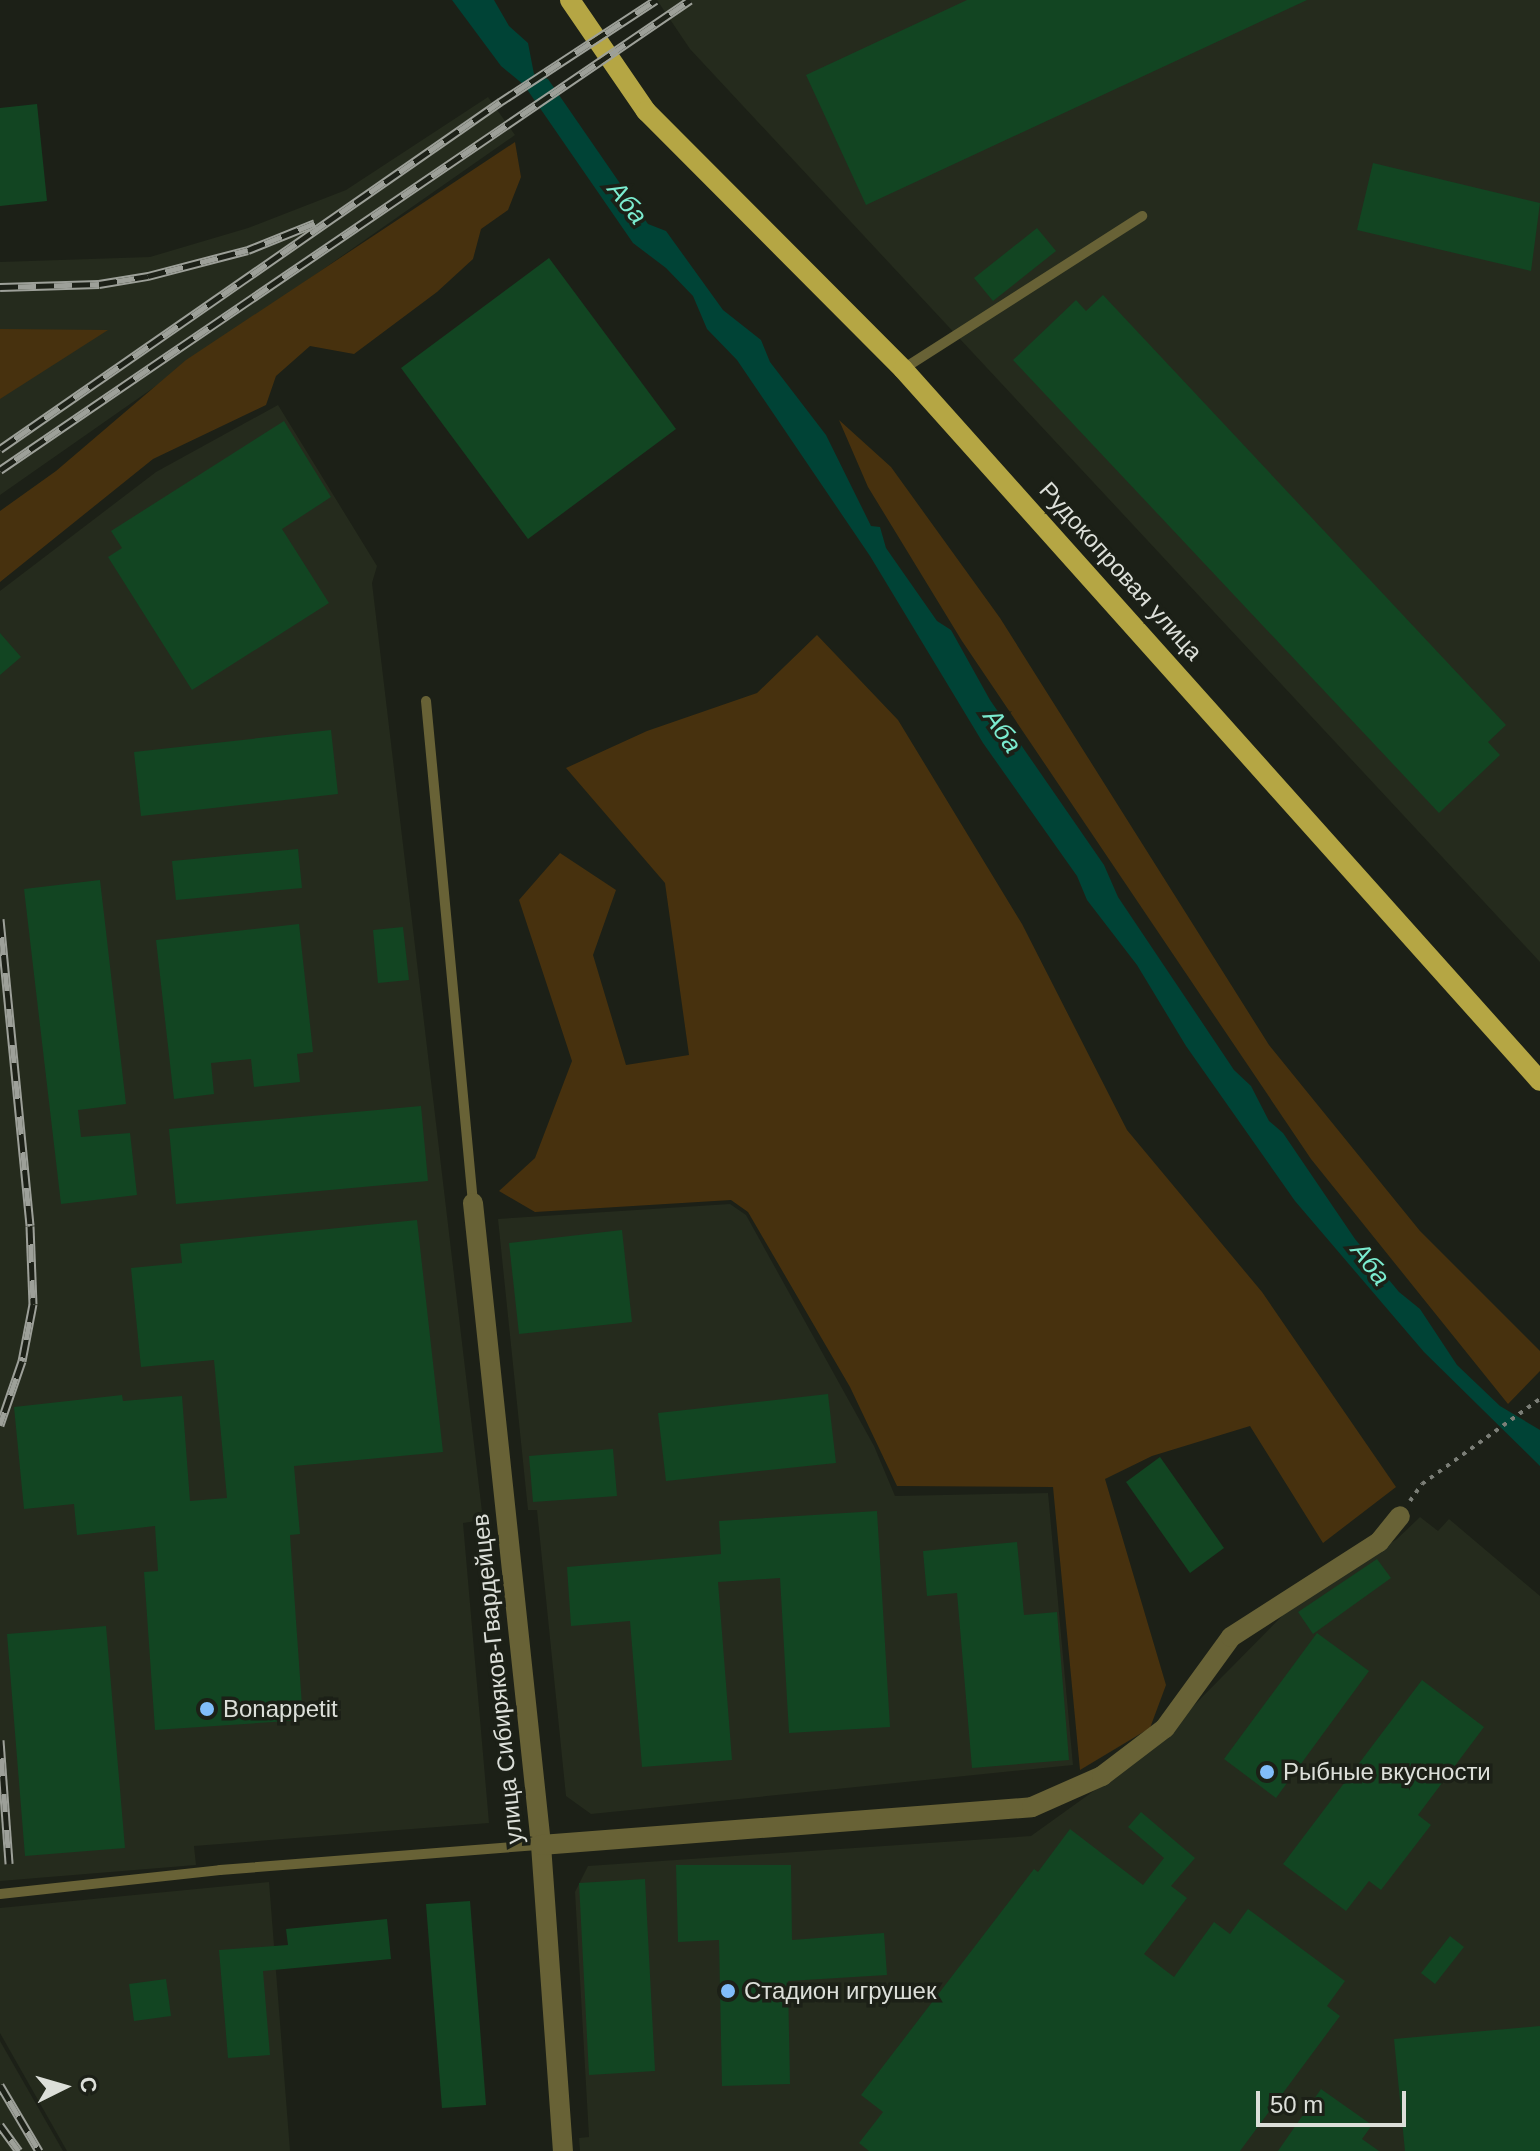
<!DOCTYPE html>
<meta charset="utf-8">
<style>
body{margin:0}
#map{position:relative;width:1540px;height:2151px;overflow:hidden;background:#1c2017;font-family:Helvetica,sans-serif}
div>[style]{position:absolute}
.built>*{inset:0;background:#252b1d}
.green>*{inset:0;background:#47310e}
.water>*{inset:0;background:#004336}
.building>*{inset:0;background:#124522}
.path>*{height:4px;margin-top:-2px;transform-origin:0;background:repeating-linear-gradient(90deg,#7b7e77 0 4px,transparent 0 10px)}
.service>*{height:10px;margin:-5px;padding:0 5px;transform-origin:5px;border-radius:5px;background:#686236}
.minor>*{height:20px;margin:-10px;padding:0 10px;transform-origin:10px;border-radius:10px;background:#686236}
.primary>*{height:20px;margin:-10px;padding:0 10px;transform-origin:10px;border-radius:10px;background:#b5a644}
.rail>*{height:9px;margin-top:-4.5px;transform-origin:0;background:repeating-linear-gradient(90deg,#1c2017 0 18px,#9da099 0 36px);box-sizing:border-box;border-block:2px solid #9da099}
.dots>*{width:22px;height:22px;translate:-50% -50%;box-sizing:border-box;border:4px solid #1c2017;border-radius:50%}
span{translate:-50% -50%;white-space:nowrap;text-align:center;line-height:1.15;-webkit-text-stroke:7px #1c2017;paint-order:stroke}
.street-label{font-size:24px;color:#dcdfd9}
.poi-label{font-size:24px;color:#dcdfd9}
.left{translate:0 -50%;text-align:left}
.water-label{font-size:26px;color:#7bebcf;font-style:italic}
.north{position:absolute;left:24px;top:2047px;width:80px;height:80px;-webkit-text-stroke:6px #1c2017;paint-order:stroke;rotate:85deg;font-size:22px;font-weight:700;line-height:32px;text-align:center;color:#dcdfd9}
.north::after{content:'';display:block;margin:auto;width:28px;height:36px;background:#dcdfd9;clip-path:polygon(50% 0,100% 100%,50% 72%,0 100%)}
.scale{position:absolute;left:1256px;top:2091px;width:150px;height:36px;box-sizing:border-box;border:4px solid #dcdfd9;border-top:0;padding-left:10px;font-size:24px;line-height:28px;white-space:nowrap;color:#dcdfd9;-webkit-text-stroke:6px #1c2017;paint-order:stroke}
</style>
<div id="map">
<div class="built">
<i style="clip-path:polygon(657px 0,1540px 0,1540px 962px,690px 49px)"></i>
<i style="clip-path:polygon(488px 97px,515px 135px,0 495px,0 262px,150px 257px,248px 228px,346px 190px)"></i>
<i style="clip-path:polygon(278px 405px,377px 566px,372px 583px,483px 1520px,463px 1523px,489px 1823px,194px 1846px,196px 1865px,0 1881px,0 591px,156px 472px)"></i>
<i style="clip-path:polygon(730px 1204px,746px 1215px,874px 1446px,895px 1496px,1048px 1493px,1073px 1765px,591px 1814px,566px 1796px,537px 1510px,528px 1510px,498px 1219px)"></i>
<i style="clip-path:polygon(1420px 1517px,1438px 1531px,1449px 1519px,1540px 1596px,1540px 2151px,580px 2151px,579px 2138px,589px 2137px,575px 1892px,588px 1866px,1031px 1836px,1148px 1752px,1290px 1608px,1397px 1539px)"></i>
<i style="clip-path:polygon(269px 1882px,290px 2151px,67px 2151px,0 2033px,0 1908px)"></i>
<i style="clip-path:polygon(0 2041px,63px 2151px,0 2151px)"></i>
</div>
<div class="green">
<i style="clip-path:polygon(515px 142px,521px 177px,508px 210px,481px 229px,473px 259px,437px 292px,354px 354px,310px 346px,276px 376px,266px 405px,153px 459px,0 582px,0 511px,56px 471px,186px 360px)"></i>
<i style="clip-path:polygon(0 329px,108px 330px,0 399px)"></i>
<i style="clip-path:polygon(839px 420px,891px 467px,1000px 618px,1269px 1045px,1420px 1231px,1540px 1351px,1540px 1371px,1508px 1404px,1311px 1159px,962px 641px,868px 487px)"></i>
<i style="clip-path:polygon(817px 635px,898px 720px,1022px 924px,1127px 1130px,1262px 1292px,1396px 1487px,1323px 1543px,1250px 1426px,1152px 1456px,1105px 1479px,1166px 1685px,1150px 1728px,1080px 1770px,1053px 1487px,897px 1486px,850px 1387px,748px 1212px,731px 1200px,535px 1212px,499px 1191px,535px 1158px,572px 1061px,519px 900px,560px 853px,616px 890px,593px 955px,626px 1065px,689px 1055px,665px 883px,566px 768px,647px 731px,757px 693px)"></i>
</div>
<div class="water">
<i style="clip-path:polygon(452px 0,494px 0,509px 26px,528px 43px,534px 74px,548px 79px,648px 224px,666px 231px,723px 310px,761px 340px,770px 362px,826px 435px,871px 526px,880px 527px,886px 548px,937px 621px,951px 630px,990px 700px,1104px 865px,1118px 897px,1234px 1070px,1251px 1086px,1269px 1121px,1283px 1133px,1355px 1239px,1399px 1292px,1420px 1309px,1457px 1365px,1500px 1406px,1540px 1430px,1540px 1466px,1424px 1352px,1295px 1201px,1186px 1046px,1137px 965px,1087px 900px,1077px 876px,983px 743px,870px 556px,737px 360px,707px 329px,693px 296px,666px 268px,633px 243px,524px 85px,501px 66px)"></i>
</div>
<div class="building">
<i style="clip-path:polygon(967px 0,1307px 0,866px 205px,806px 75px)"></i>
<i style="clip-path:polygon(37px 104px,47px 201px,0 206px,0 108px)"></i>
<i style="clip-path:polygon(1373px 163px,1540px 203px,1531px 271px,1357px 230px)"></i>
<i style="clip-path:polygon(1037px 228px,1056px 251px,993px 301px,974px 278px)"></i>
<i style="clip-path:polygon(549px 258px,676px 429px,528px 539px,401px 368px)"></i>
<i style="clip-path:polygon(1103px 295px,1506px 725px,1488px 742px,1500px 755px,1439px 813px,1013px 360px,1076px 300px,1086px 311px)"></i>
<i style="clip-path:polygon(284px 421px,331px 497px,282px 529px,329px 603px,192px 690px,108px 557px,122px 548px,111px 531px)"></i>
<i style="clip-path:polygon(0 633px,21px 657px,0 675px)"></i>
<i style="clip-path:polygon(331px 730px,338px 794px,141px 816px,134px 752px)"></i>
<i style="clip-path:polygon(298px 849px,302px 888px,176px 900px,172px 861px)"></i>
<i style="clip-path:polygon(100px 880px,126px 1104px,78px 1110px,81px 1137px,130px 1133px,137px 1195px,61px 1204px,24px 889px)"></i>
<i style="clip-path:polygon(299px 924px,313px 1052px,297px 1054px,300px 1082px,254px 1087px,251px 1059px,211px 1063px,214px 1094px,174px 1099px,156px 940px)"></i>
<i style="clip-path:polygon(403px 927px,409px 980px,378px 983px,373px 930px)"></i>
<i style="clip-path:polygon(421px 1106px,428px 1181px,176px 1204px,169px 1129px)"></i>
<i style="clip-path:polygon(417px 1220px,443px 1452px,294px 1466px,300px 1534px,290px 1535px,303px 1720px,155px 1730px,144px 1572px,158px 1571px,155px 1526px,77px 1535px,74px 1504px,24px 1509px,14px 1407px,122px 1395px,123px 1401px,182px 1396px,190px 1501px,227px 1498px,214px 1360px,141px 1367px,131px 1268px,182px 1263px,180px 1244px)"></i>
<i style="clip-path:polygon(622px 1230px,632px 1322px,519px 1334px,509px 1243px)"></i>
<i style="clip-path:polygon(828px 1394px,836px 1463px,666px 1481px,658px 1413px)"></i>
<i style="clip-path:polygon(613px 1449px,617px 1496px,533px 1502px,529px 1456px)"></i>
<i style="clip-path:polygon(1160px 1457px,1224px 1548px,1190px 1573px,1126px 1482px)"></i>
<i style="clip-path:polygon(877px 1511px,890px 1727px,789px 1733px,780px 1578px,718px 1582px,732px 1760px,642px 1767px,630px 1621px,571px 1626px,567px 1567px,721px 1554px,719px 1521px)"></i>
<i style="clip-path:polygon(1017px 1542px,1024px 1615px,1057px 1612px,1069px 1760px,972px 1768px,957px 1593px,927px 1596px,923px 1551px)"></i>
<i style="clip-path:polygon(1377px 1559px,1391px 1578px,1313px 1634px,1298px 1612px)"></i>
<i style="clip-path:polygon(106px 1626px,125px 1848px,25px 1856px,7px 1634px)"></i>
<i style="clip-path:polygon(1317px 1633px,1369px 1671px,1276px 1798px,1224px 1759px)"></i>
<i style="clip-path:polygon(1422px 1680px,1484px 1727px,1418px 1815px,1431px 1825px,1381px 1890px,1369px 1881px,1346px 1911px,1283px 1864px)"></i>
<i style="clip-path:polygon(1141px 1812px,1195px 1858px,1171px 1886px,1187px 1898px,1144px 1954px,1174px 1977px,1214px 1922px,1230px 1934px,1248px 1909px,1345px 1981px,1327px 2006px,1340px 2016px,1240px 2151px,869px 2151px,859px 2143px,883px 2112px,861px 2095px,1034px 1869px,1038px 1872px,1070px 1829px,1143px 1885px,1164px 1858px,1128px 1827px)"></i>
<i style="clip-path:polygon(676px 1865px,791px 1865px,792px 1940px,884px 1933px,887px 1975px,788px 1981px,790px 2084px,722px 2086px,719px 1940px,678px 1942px)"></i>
<i style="clip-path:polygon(645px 1879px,655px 2071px,589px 2075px,579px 1883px)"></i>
<i style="clip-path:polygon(470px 1901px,486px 2105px,442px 2108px,426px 1904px)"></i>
<i style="clip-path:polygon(387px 1919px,391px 1959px,263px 1971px,270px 2055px,228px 2058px,219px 1950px,288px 1945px,286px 1929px)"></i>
<i style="clip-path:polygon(1450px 1936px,1464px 1947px,1435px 1984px,1421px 1973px)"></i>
<i style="clip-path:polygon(166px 1979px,171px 2016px,134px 2021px,129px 1984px)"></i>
<i style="clip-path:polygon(1540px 2026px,1540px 2151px,1405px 2151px,1394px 2039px)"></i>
<i style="clip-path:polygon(1321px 2089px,1372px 2125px,1362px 2139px,1379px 2151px,1278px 2151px)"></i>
</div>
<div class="path">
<i style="left:1410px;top:1501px;width:21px;rotate:-55deg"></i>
<i style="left:1422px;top:1484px;width:145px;rotate:-35.8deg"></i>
</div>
<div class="service">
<i style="left:903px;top:369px;width:284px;rotate:-32.6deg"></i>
<i style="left:426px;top:701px;width:504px;rotate:84.65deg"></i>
<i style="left:0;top:1894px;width:221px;rotate:-6.2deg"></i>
<i style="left:220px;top:1870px;width:322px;rotate:-4.5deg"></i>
</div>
<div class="minor">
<i style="left:473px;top:1203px;width:646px;rotate:83.95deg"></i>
<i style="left:541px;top:1845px;width:307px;rotate:85.9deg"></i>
<i style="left:541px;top:1845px;width:492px;rotate:-4.4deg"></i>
<i style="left:1032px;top:1807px;width:77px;rotate:-23.9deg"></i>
<i style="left:1102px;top:1776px;width:79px;rotate:-37.3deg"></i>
<i style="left:1165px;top:1728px;width:112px;rotate:-54deg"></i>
<i style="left:1231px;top:1637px;width:176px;rotate:-32.7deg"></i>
<i style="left:1379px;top:1542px;width:33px;rotate:-51deg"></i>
</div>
<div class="primary">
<i style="left:570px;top:0;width:135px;rotate:55.6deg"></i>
<i style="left:646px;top:111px;width:364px;rotate:45.1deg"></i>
<i style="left:903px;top:369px;width:955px;rotate:48.18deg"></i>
</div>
<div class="rail">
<i style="left:0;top:287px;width:99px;rotate:-1.7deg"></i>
<i style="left:99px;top:284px;width:50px;rotate:-9.3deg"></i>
<i style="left:148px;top:276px;width:103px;rotate:-14.6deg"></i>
<i style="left:248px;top:250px;width:72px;rotate:-21.9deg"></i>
<i style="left:0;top:449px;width:609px;rotate:-34.76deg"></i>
<i style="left:500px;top:102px;width:186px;rotate:-33.2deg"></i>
<i style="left:0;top:470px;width:835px;rotate:-34.26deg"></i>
<i style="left:0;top:919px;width:308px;rotate:84.4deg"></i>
<i style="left:30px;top:1226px;width:78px;rotate:87.8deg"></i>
<i style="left:33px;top:1304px;width:58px;rotate:100.9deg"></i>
<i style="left:22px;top:1361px;width:68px;rotate:109deg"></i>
<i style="left:0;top:1740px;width:124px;rotate:85.8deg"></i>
<i style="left:0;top:2085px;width:77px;rotate:59.4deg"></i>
<i style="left:0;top:2125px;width:32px;rotate:54deg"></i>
</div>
<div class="dots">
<i style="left:207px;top:1709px;background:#81bdfa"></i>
<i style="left:1267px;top:1772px;background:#81bdfa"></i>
<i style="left:728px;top:1991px;background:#81bdfa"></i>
</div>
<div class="street-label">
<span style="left:1121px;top:571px;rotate:48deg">Рудокопровая улица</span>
<span style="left:497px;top:1679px;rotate:-96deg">улица Сибиряков-Гвардейцев</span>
</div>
<div class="poi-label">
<span class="left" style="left:223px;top:1709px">Bonappetit</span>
<span class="left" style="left:1283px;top:1772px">Рыбные вкусности</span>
<span class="left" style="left:744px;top:1991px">Стадион игрушек</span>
</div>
<div class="water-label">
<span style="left:627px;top:203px;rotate:52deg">Аба</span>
<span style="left:1002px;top:731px;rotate:56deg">Аба</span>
<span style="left:1370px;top:1264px;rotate:53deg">Аба</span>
</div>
<div class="north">С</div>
<div class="scale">50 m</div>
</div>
